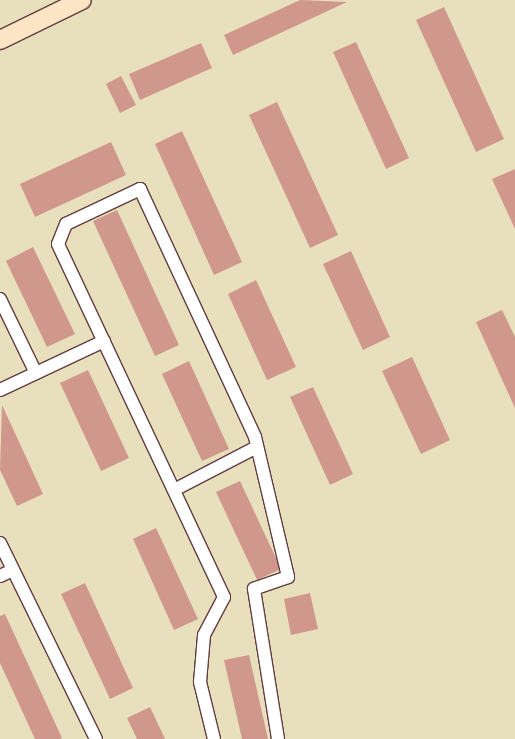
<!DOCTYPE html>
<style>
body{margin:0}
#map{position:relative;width:515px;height:739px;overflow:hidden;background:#e8e0bc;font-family:"IM FELL Great Primer",serif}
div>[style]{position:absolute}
.building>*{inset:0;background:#d0988d}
.roads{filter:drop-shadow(1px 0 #623c41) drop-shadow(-1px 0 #623c41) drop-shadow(0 1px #623c41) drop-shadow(0 -1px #623c41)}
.street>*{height:12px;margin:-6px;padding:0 6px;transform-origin:6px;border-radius:6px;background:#fff}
.secondary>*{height:18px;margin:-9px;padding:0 9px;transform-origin:9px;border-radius:9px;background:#fce5c4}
span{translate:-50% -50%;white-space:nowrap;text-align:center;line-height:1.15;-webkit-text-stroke:5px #fbf7ec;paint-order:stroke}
</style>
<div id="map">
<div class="building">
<i style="clip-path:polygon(300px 0,347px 2px,233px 55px,224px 35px)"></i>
<i style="clip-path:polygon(444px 7px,504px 139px,476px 152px,416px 20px)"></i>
<i style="clip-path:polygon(356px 42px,409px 158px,386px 169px,333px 52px)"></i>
<i style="clip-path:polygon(201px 43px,212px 68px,140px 100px,129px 74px)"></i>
<i style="clip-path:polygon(121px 76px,136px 105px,120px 113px,106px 84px)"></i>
<i style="clip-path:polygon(277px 102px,338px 235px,310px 248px,249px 115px)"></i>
<i style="clip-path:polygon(182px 131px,242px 262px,214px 275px,155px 144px)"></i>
<i style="clip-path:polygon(111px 142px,126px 175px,35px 217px,20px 184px)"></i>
<i style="clip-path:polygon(515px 169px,515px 229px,492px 179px)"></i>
<i style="clip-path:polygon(117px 210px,179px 345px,155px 356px,93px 221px)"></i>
<i style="clip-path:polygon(33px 247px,75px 334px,47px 347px,6px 261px)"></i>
<i style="clip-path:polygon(351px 251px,390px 337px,363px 350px,323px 264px)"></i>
<i style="clip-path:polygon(256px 280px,296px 367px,267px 380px,228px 294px)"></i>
<i style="clip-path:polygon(502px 310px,515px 337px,515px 408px,476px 322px)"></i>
<i style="clip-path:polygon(412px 357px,450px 440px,421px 454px,382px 371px)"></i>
<i style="clip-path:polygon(189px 361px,229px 449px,202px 461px,162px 374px)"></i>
<i style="clip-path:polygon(88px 370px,129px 458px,101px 471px,60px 383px)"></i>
<i style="clip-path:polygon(313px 387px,353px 474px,330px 485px,290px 397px)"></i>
<i style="clip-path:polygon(2px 405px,43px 494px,17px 506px,0 470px)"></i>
<i style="clip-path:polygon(240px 481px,281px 569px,257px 580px,216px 492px)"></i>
<i style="clip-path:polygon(156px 528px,198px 619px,174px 630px,133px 539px)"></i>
<i style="clip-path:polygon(85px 583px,133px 688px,110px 699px,61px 594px)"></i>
<i style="clip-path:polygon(310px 593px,318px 629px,291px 635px,284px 599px)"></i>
<i style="clip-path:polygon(5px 614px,62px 738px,60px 739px,35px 739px,0 663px,0 616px)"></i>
<i style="clip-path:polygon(249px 655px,268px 739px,242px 739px,224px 660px)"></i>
<i style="clip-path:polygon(150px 707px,165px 739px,137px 739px,127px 718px)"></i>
</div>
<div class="roads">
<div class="street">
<i style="left:0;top:299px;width:82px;rotate:64.1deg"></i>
<i style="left:0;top:390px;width:115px;rotate:-25.2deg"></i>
<i style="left:174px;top:490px;width:93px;rotate:-27.4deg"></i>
<i style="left:0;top:543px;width:218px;rotate:63.9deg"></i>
<i style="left:0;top:576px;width:14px;rotate:-25deg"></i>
<i style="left:214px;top:739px;width:59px;rotate:-103.8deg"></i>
<i style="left:200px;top:682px;width:47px;rotate:-85.1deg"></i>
<i style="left:204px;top:635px;width:43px;rotate:-62.2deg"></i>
<i style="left:224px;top:597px;width:390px;rotate:-115.2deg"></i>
<i style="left:58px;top:244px;width:22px;rotate:-68deg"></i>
<i style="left:66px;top:224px;width:82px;rotate:-25.3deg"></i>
<i style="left:140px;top:189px;width:273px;rotate:65.1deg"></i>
<i style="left:255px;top:437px;width:144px;rotate:76.7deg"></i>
<i style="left:288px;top:577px;width:36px;rotate:161deg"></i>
<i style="left:254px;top:589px;width:152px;rotate:80.9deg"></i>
</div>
<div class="secondary">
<i style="left:0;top:40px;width:91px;rotate:-26deg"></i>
</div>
</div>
</div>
